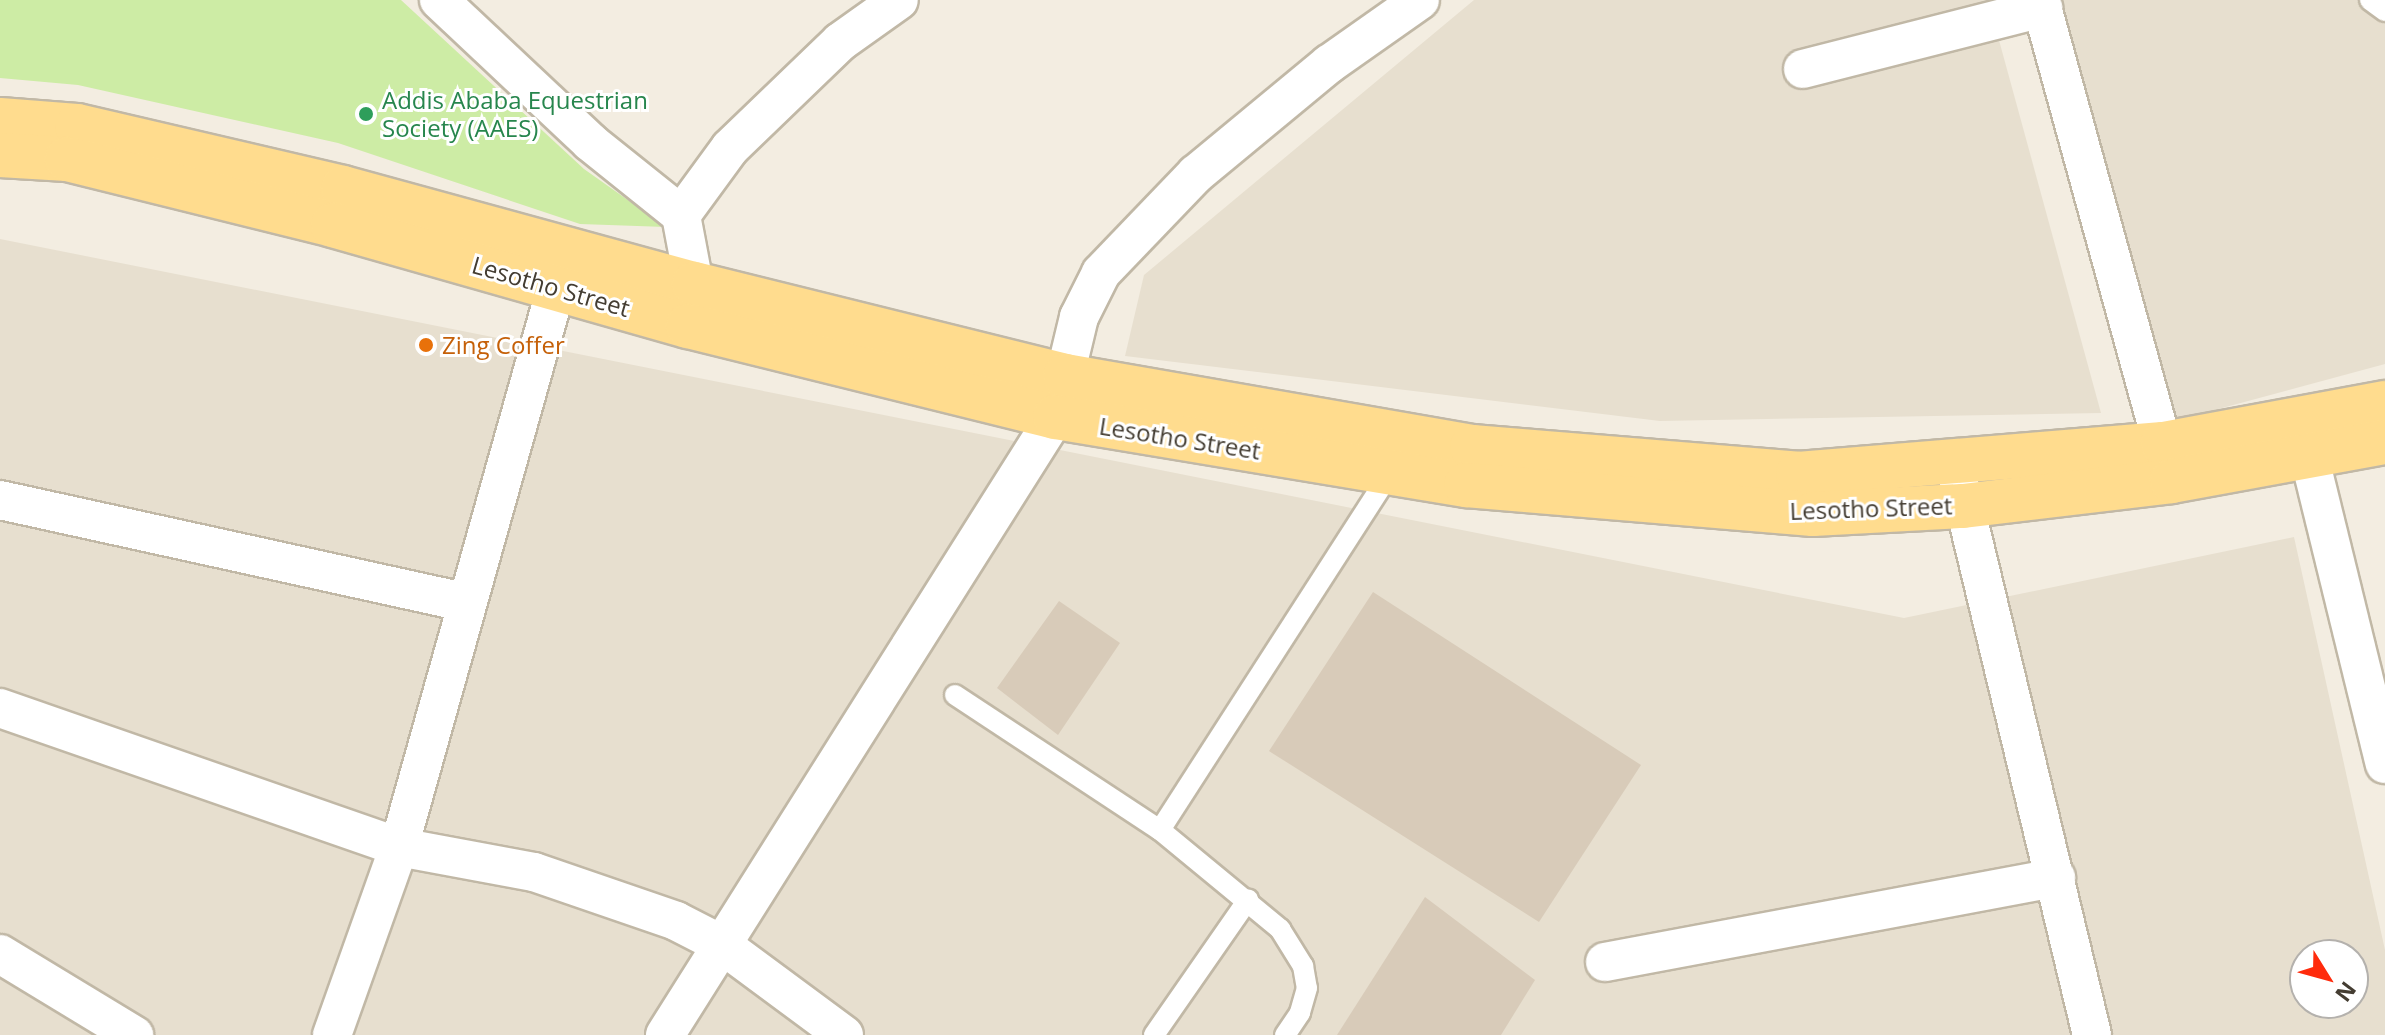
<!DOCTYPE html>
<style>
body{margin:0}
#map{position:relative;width:2385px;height:1035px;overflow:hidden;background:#f3ede1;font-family:"Open Sans",sans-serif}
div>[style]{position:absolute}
.residential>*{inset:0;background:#e7dfcf}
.green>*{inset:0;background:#cdeca5}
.building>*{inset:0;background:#d8cbb9}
.roads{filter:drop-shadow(2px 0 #c1b8a6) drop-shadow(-2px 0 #c1b8a6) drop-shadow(0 2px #c1b8a6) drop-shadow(0 -2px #c1b8a6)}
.lane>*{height:20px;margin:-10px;padding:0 10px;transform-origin:10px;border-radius:10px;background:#fff}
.street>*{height:38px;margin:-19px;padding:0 19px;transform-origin:19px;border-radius:19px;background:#fff}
.primary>*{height:44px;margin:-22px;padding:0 22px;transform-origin:22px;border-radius:22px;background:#ffdc8e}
.dots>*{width:22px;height:22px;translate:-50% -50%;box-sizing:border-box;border:4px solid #fff;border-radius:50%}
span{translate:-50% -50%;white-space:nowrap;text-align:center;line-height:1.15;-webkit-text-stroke:6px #fff;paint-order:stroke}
.leisure-label{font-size:24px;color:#27864d}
.left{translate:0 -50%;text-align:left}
.street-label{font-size:24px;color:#443d32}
.food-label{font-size:24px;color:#c56008}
.north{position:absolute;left:2289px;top:939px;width:80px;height:80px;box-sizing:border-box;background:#fff;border:2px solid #b4b1ad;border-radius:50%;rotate:127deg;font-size:22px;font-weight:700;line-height:32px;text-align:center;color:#443d32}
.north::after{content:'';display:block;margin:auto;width:28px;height:36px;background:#ff2b0c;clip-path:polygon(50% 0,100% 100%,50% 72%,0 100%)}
</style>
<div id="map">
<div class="residential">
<i style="clip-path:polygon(1474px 0,1988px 0,2101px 413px,1660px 421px,1125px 356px,1144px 275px)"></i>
<i style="clip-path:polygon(2060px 0,2385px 0,2385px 364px,2170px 422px)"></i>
<i style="clip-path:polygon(evenodd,0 239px,1904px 618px,2294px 537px,2385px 950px,2385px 1035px,0 1035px,0 239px,2305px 955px,2353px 955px,2353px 1003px,2305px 1003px,2305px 955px)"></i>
</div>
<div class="green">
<i style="clip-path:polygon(0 0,401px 0,584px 169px,666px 227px,580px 224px,338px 143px,78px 85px,0 78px)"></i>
</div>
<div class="building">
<i style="clip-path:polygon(1373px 592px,1641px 765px,1539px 922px,1269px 751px)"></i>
<i style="clip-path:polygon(1059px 601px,1120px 643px,1058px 735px,997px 688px)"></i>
<i style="clip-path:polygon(1425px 897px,1535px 980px,1501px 1035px,1337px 1035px)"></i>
</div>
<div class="roads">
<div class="lane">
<i style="left:2370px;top:0;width:19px;rotate:36deg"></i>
<i style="left:955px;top:695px;width:245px;rotate:33.4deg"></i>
<i style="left:1160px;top:830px;width:156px;rotate:39.5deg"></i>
<i style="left:1280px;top:929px;width:44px;rotate:58.1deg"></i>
<i style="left:1303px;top:966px;width:22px;rotate:80deg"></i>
<i style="left:1307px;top:988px;width:26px;rotate:106deg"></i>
<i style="left:1300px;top:1013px;width:27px;rotate:124deg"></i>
<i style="left:1160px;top:830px;width:428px;rotate:-57.2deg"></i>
<i style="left:1154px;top:1035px;width:165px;rotate:-55.2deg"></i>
</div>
<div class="street">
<i style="left:439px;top:0;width:207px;rotate:43.2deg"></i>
<i style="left:590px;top:142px;width:117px;rotate:38.7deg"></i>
<i style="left:2040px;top:0;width:489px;rotate:74.6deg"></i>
<i style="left:1803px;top:69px;width:248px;rotate:-14.3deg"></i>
<i style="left:694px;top:284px;width:70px;rotate:-100.7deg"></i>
<i style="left:681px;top:215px;width:83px;rotate:-53.8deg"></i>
<i style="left:730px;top:148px;width:153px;rotate:-43.9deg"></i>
<i style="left:840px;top:42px;width:72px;rotate:-35.4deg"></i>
<i style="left:2302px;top:427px;width:347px;rotate:76.2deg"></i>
<i style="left:1958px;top:478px;width:573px;rotate:76.47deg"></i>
<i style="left:0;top:500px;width:478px;rotate:12.4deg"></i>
<i style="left:0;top:708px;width:423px;rotate:19.2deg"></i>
<i style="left:399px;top:847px;width:137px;rotate:10.5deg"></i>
<i style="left:534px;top:872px;width:150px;rotate:19deg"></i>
<i style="left:676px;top:921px;width:51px;rotate:27.1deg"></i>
<i style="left:721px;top:944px;width:153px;rotate:36.5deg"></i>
<i style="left:0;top:954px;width:157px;rotate:31.2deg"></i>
<i style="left:1605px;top:962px;width:459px;rotate:-10.6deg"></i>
<i style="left:332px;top:1035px;width:200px;rotate:-70.4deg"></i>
<i style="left:399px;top:847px;width:610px;rotate:-74.3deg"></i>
<i style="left:665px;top:1035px;width:731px;rotate:-57.75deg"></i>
<i style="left:1055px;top:417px;width:103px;rotate:-76.5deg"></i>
<i style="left:1079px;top:317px;width:49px;rotate:-63.4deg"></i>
<i style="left:1101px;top:273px;width:137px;rotate:-46.2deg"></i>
<i style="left:1196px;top:174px;width:173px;rotate:-39.6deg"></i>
<i style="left:1329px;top:64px;width:111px;rotate:-35.1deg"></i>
</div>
<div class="primary">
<i style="left:0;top:120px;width:77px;rotate:4.5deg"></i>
<i style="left:77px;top:126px;width:273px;rotate:13.1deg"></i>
<i style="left:343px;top:188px;width:364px;rotate:15.3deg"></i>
<i style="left:694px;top:284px;width:382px;rotate:13.9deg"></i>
<i style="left:1065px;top:376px;width:413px;rotate:9.9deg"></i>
<i style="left:1472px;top:447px;width:327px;rotate:4.7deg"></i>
<i style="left:1798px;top:474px;width:366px;rotate:-4.7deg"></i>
<i style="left:2163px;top:444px;width:226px;rotate:-10.5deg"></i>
<i style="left:0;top:155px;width:67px;rotate:3.4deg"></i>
<i style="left:67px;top:159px;width:274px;rotate:13.9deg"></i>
<i style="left:333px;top:225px;width:369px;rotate:15.9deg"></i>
<i style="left:688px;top:326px;width:378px;rotate:13.9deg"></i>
<i style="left:1055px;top:417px;width:417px;rotate:9.4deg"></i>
<i style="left:1466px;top:485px;width:348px;rotate:4.8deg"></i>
<i style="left:1813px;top:514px;width:150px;rotate:-3.1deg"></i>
<i style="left:1963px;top:506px;width:210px;rotate:-6.8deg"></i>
<i style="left:2172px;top:481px;width:217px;rotate:-10.4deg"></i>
</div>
</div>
<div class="dots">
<i style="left:366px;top:114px;background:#2e9e5b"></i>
<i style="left:426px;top:345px;background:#e8710a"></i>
</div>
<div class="leisure-label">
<span class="left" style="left:382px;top:114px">Addis Ababa Equestrian<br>Society (AAES)</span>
</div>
<div class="street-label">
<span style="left:551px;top:286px;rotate:16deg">Lesotho Street</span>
<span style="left:1180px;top:438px;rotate:9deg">Lesotho Street</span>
<span style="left:1871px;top:508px;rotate:-2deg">Lesotho Street</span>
</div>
<div class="food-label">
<span class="left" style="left:442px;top:345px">Zing Coffer</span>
</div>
<div class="north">N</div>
</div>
